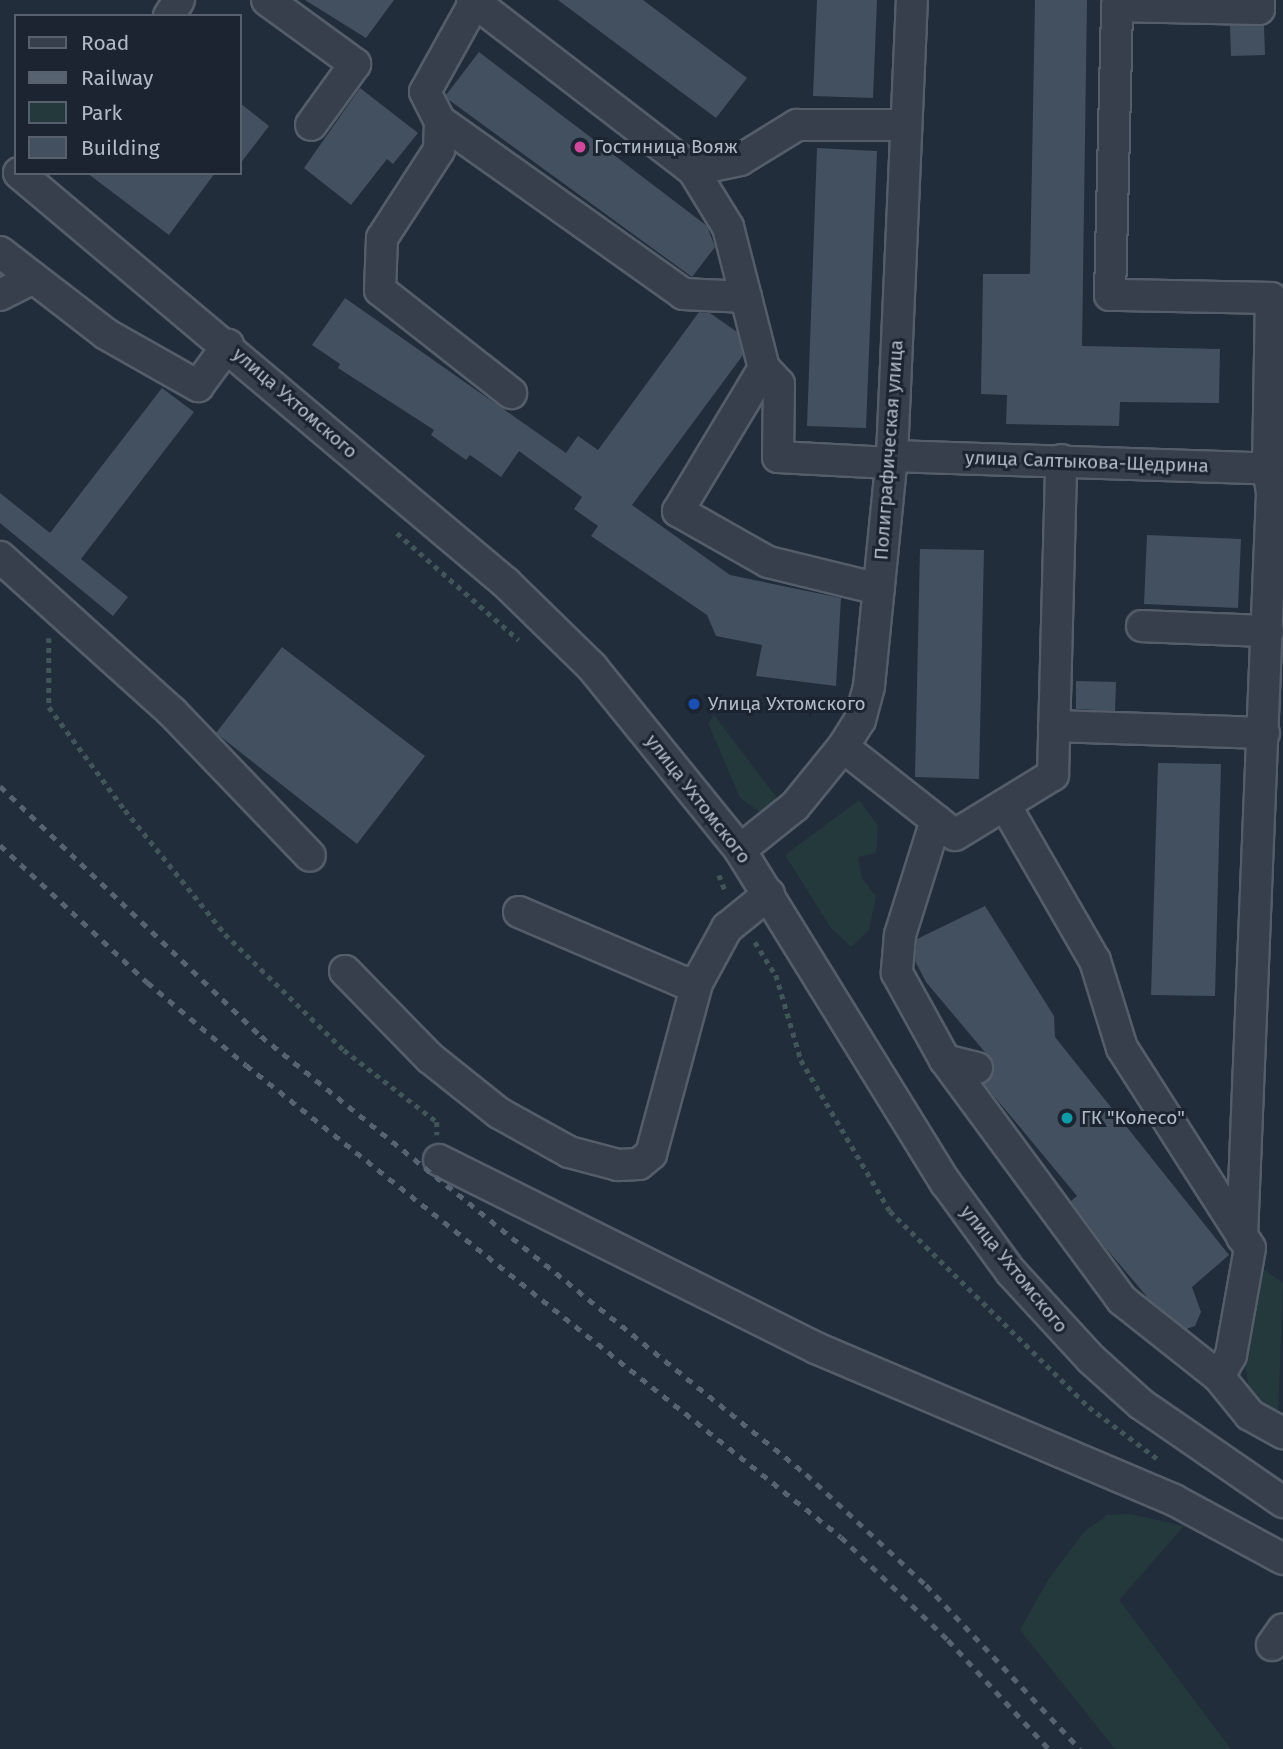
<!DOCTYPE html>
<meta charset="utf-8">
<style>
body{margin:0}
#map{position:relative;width:1283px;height:1749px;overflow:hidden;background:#222d3b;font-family:"Fira Sans",sans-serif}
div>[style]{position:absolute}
.green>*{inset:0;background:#24393c}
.building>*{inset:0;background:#435060}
.path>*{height:4.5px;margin-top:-2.25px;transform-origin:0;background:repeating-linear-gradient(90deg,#425659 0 5px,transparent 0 10px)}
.roads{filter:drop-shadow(2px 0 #545d69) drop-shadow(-2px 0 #545d69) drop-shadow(0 2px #545d69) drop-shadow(0 -2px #545d69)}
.minor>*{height:30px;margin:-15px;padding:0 15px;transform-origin:15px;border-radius:15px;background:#363f4b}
.rail>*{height:5px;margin-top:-2.5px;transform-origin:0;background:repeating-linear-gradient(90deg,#586372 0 7px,transparent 0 14px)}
.dots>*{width:19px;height:19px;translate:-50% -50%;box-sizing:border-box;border:4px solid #1b2430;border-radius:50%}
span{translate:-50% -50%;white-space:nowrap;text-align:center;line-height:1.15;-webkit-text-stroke:6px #1b2430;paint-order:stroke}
.poi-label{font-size:19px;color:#b1bac7}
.left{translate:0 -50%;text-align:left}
.street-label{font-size:19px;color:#b1bac7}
.legend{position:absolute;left:14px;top:14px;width:228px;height:161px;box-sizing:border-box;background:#1b2430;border:2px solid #57606c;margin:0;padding:9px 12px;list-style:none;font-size:21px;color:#b1bac7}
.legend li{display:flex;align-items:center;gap:14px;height:35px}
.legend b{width:35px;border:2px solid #57606c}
</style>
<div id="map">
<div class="green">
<i style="clip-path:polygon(714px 715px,783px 806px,760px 812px,740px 798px,708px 723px)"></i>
<i style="clip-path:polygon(859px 800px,878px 826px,876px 853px,858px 857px,862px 878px,876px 897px,869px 930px,851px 947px,831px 928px,785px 855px)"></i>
<i style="clip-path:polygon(1258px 1265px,1283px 1283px,1278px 1416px,1251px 1400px,1245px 1364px)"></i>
<i style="clip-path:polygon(1130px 1514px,1184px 1526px,1119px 1600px,1231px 1749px,1115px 1749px,1020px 1630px,1048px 1580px,1084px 1532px,1107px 1515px)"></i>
</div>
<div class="building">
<i style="clip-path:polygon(305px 0,394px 0,366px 38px)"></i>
<i style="clip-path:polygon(558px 0,643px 0,747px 78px,716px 118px)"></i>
<i style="clip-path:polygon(817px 0,877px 0,873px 98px,813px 96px)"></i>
<i style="clip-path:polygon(1035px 0,1087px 0,1082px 346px,1220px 349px,1219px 403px,1120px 402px,1119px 426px,1006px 424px,1007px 395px,981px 394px,983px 274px,1030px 274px)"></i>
<i style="clip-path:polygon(1264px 25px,1265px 55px,1231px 56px,1230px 26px)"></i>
<i style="clip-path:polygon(479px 52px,707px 226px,715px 247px,692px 277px,449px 100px,446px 95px)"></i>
<i style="clip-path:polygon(360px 88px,418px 133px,393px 164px,387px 159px,351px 205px,304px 168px)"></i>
<i style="clip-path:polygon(240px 103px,269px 126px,240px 164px)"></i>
<i style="clip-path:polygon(817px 148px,877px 151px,866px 428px,807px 426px)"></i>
<i style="clip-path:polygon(87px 173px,215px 173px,169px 235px)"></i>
<i style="clip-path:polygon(345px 298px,566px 453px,578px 436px,598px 450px,699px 312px,710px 313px,737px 332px,743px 355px,632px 505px,730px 575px,841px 598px,836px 686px,756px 676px,762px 645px,716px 636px,707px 615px,591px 536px,598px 526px,574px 509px,582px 497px,519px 451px,501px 477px,470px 455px,466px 460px,431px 435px,434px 430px,338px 368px,340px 364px,312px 345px)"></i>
<i style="clip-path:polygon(162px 388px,194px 412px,81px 559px,128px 597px,113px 616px,0 523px,0 493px,50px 533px)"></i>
<i style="clip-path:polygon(1147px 535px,1241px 539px,1238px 608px,1144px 604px)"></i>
<i style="clip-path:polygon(920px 549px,984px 550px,979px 779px,915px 777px)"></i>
<i style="clip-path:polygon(282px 647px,425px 756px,357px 844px,216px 733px)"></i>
<i style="clip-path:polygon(1076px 681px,1116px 682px,1115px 711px,1076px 709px)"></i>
<i style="clip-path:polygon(1158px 763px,1221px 764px,1215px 996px,1151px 995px)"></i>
<i style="clip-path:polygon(985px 906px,1054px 1016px,1055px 1037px,1229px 1255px,1192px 1287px,1201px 1312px,1195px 1326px,1186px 1329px,1148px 1298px,1105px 1247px,1071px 1201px,1077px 1196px,984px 1084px,994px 1073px,994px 1063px,926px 982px,915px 961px,917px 939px)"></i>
</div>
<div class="path">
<i style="left:397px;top:533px;width:162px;rotate:41.3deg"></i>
<i style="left:49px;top:638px;width:69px;rotate:90deg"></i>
<i style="left:49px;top:707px;width:128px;rotate:53.6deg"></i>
<i style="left:125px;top:810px;width:159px;rotate:51.1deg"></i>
<i style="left:225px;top:934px;width:166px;rotate:44.3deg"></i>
<i style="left:344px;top:1050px;width:118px;rotate:37.7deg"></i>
<i style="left:437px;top:1122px;width:13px;rotate:90deg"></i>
<i style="left:719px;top:875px;width:18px;rotate:68deg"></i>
<i style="left:755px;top:942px;width:39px;rotate:58deg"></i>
<i style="left:776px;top:975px;width:89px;rotate:73.6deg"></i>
<i style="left:801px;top:1060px;width:175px;rotate:59.5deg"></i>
<i style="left:890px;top:1211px;width:279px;rotate:44.6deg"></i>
<i style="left:1089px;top:1407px;width:88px;rotate:37.1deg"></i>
</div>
<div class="roads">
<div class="minor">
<i style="left:267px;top:0;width:109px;rotate:36deg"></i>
<i style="left:355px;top:64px;width:75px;rotate:125.8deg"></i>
<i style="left:472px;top:0;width:279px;rotate:37.6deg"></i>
<i style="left:693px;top:170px;width:67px;rotate:58.4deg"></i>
<i style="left:728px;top:227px;width:146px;rotate:75.7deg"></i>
<i style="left:764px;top:368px;width:22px;rotate:47deg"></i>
<i style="left:779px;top:384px;width:73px;rotate:90.8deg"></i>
<i style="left:778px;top:457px;width:112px;rotate:3.1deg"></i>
<i style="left:476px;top:0;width:105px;rotate:119deg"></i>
<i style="left:425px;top:92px;width:33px;rotate:63deg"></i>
<i style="left:440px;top:121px;width:29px;rotate:92deg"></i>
<i style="left:439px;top:150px;width:105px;rotate:122.9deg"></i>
<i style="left:382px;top:238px;width:52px;rotate:92.2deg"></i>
<i style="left:380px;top:290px;width:167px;rotate:38.2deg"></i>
<i style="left:169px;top:16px;width:19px;rotate:-58deg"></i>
<i style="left:440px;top:121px;width:298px;rotate:35.4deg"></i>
<i style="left:683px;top:294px;width:63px;rotate:2.7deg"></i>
<i style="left:693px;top:170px;width:48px;rotate:-12deg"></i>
<i style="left:740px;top:160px;width:67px;rotate:-31.6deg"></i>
<i style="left:797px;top:125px;width:109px"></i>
<i style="left:19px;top:173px;width:637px;rotate:40.09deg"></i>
<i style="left:506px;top:583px;width:120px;rotate:44.3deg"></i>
<i style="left:592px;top:667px;width:235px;rotate:51deg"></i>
<i style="left:740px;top:850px;width:392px;rotate:58.3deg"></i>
<i style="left:946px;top:1183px;width:110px;rotate:53.9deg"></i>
<i style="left:1011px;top:1272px;width:118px;rotate:47.4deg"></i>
<i style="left:1091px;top:1359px;width:67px;rotate:42deg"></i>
<i style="left:1141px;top:1404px;width:173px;rotate:34.6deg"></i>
<i style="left:0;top:252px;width:134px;rotate:37.7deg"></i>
<i style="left:106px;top:334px;width:106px;rotate:29.5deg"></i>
<i style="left:198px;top:386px;width:51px;rotate:-53.8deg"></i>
<i style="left:0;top:295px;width:36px;rotate:-27deg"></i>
<i style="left:764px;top:368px;width:167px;rotate:121deg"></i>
<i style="left:678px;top:511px;width:103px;rotate:29.5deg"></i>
<i style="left:768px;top:562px;width:114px;rotate:13.7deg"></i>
<i style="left:892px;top:456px;width:391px;rotate:1.9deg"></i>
<i style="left:0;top:557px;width:232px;rotate:42deg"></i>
<i style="left:172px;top:712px;width:199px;rotate:46.2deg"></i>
<i style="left:1142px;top:626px;width:126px;rotate:2.3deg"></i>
<i style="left:1054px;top:726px;width:210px;rotate:1.9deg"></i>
<i style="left:843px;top:747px;width:142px;rotate:38.2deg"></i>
<i style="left:955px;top:835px;width:115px;rotate:-31.5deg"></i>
<i style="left:1053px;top:775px;width:315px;rotate:-88.5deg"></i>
<i style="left:1005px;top:805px;width:180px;rotate:60deg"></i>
<i style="left:1095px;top:961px;width:91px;rotate:72.8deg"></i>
<i style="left:1122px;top:1048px;width:237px;rotate:57.4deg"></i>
<i style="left:1250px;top:1248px;width:109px;rotate:100.1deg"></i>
<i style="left:1231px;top:1355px;width:25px;rotate:119deg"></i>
<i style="left:936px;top:820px;width:121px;rotate:107.4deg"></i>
<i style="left:900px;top:935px;width:38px;rotate:95deg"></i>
<i style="left:897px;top:973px;width:99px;rotate:61.1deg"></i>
<i style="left:945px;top:1060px;width:33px;rotate:14deg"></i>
<i style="left:740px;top:850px;width:70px;rotate:-38.7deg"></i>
<i style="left:795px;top:806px;width:76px;rotate:-50.9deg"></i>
<i style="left:843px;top:747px;width:32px;rotate:-58deg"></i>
<i style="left:860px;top:720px;width:35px;rotate:-75deg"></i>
<i style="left:869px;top:686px;width:231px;rotate:-84.3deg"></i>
<i style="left:892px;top:456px;width:456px;rotate:-87.5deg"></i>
<i style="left:519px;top:912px;width:178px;rotate:23.1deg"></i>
<i style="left:683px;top:982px;width:14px;rotate:4deg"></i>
<i style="left:697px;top:983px;width:63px;rotate:-61.4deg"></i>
<i style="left:727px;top:928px;width:54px;rotate:-39deg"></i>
<i style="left:345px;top:971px;width:122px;rotate:45.7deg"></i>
<i style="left:430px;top:1058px;width:88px;rotate:38.6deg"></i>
<i style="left:499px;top:1113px;width:80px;rotate:29.1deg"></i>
<i style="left:569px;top:1152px;width:51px;rotate:14.9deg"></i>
<i style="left:618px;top:1165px;width:21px;rotate:-3deg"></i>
<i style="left:639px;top:1164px;width:16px;rotate:-40deg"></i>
<i style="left:651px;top:1154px;width:177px;rotate:-74.9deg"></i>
<i style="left:945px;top:1060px;width:298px;rotate:53.6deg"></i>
<i style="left:1122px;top:1300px;width:124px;rotate:38.4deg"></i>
<i style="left:1219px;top:1377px;width:49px;rotate:50.8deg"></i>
<i style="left:1250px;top:1415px;width:38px;rotate:29deg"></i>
<i style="left:439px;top:1160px;width:421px;rotate:26.5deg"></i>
<i style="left:816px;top:1348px;width:389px;rotate:23deg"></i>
<i style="left:1174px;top:1500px;width:124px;rotate:28.4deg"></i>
<i style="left:1242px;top:1237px;width:745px;rotate:-87.69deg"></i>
<i style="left:1272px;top:493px;width:25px;rotate:-99deg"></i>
<i style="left:1268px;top:468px;width:170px;rotate:-89deg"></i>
<i style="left:1271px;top:298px;width:161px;rotate:-178.9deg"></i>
<i style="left:1110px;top:295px;width:289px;rotate:-88.6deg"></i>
<i style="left:1117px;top:6px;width:142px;rotate:1.2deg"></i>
<i style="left:1259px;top:9px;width:9px;rotate:-90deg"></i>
<i style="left:1272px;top:1645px;width:19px;rotate:-55deg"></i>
</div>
</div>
<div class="rail">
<i style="left:0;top:786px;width:361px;rotate:43.8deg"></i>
<i style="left:261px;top:1036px;width:699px;rotate:38.79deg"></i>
<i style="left:806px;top:1474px;width:163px;rotate:42.8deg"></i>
<i style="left:926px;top:1585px;width:225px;rotate:46.8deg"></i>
<i style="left:0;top:845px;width:201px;rotate:43deg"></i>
<i style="left:147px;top:982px;width:129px;rotate:40deg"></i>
<i style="left:246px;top:1065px;width:759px;rotate:38.42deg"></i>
<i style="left:841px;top:1537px;width:149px;rotate:43.9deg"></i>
<i style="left:948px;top:1640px;width:149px;rotate:47.2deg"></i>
</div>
<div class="dots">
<i style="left:580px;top:147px;background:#d1479c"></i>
<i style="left:694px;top:704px;background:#1a4fb4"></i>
<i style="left:1067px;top:1118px;background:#0f9aa8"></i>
</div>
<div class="poi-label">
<span class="left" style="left:594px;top:147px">Гостиница Вояж</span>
<span class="left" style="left:708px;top:704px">Улица Ухтомского</span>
<span class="left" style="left:1081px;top:1118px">ГК "Колесо"</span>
</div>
<div class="street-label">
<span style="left:295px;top:403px;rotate:41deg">улица Ухтомского</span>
<span style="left:889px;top:450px;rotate:-86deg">Полиграфическая улица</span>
<span style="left:1087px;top:462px;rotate:2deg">улица Салтыкова-Щедрина</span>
<span style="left:698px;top:799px;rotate:52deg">улица Ухтомского</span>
<span style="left:1014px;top:1269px;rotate:51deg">улица Ухтомского</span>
</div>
<ul class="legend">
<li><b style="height:9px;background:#363f4b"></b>Road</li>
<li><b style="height:9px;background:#586372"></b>Railway</li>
<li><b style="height:19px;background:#24393c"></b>Park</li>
<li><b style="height:19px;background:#435060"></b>Building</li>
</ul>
</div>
